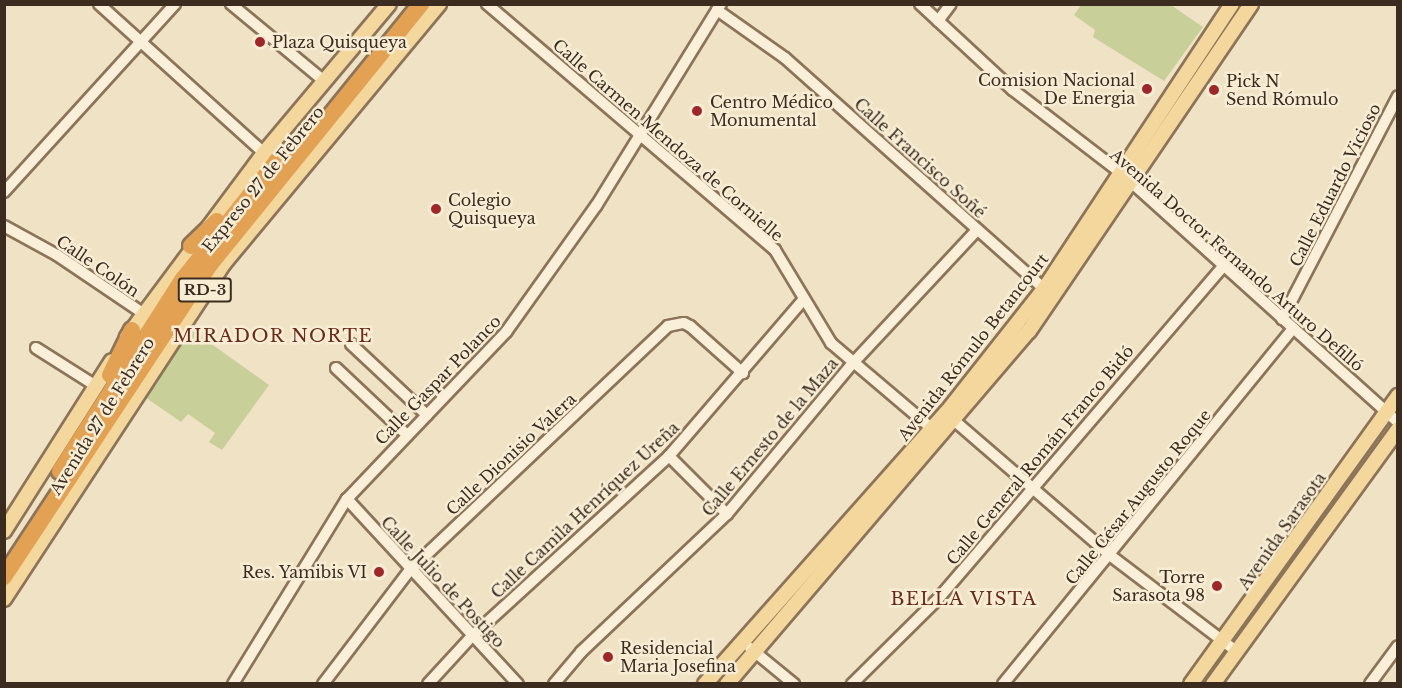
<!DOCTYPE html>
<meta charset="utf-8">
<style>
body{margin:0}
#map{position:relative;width:1402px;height:688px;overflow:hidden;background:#f0e3c5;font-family:"Libre Baskerville",serif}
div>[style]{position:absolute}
.green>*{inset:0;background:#c9cf98}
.roads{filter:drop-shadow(2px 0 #8c745a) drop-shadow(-2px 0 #8c745a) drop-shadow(0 2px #8c745a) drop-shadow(0 -2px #8c745a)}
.minor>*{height:10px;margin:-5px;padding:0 5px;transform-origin:5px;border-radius:5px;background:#faf0d9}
.major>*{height:14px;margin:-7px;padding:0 7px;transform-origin:7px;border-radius:7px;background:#f4d79c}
.highway>*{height:16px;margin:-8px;padding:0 8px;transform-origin:8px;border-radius:8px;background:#e2a153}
.dots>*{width:16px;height:16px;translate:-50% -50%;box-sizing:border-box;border:3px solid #f7edd5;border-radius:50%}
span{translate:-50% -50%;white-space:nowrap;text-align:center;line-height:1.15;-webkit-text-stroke:5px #f7edd5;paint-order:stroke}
.shield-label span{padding:2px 4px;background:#f7edd5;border:2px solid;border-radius:4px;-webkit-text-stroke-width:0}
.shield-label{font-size:15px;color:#3c2c1f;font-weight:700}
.poi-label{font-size:16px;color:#3c2c1f}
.left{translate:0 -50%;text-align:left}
.right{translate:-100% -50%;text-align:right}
.street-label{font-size:16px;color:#3c2c1f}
.neighbourhood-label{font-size:18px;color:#6a2b1c;letter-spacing:1.5px}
.frame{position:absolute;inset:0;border:6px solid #3c2c1f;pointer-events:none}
</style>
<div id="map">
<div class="green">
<i style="clip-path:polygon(1110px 4px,1171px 5px,1203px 27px,1164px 81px,1093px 37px,1095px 30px,1074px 15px,1081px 5px)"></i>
<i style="clip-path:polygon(189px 328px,269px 385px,222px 450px,209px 442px,215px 433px,188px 414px,181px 422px,142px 395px)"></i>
</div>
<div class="roads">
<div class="minor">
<i style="left:99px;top:4px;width:222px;rotate:42.1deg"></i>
<i style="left:231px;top:4px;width:121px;rotate:39.6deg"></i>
<i style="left:487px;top:4px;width:379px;rotate:40.5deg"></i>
<i style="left:775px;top:250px;width:109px;rotate:58.9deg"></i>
<i style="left:831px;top:343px;width:139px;rotate:40.3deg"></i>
<i style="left:920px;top:4px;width:127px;rotate:42.8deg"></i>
<i style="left:1013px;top:90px;width:135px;rotate:37.5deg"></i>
<i style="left:1120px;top:172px;width:374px;rotate:42deg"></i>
<i style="left:717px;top:10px;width:83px;rotate:35.2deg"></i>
<i style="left:785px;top:58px;width:347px;rotate:41.7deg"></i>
<i style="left:938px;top:21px;width:21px;rotate:-53deg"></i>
<i style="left:4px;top:192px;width:254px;rotate:-47.7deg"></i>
<i style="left:4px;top:226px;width:60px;rotate:28.7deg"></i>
<i style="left:57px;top:255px;width:105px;rotate:34.1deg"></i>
<i style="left:1282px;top:319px;width:251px;rotate:-62.5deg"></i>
<i style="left:351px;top:344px;width:104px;rotate:43.1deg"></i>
<i style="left:36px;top:348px;width:71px;rotate:32.3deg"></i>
<i style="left:336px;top:368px;width:98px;rotate:43.3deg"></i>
<i style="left:949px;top:416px;width:214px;rotate:40.8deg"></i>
<i style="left:1111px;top:556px;width:157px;rotate:37.2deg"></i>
<i style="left:669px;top:456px;width:82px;rotate:45deg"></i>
<i style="left:347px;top:499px;width:252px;rotate:47.3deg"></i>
<i style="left:750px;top:648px;width:57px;rotate:39.3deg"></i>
<i style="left:233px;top:684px;width:217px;rotate:-58.4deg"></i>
<i style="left:347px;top:499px;width:231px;rotate:-46.4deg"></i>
<i style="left:506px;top:332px;width:155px;rotate:-54.5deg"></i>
<i style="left:596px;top:206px;width:238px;rotate:-58.3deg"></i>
<i style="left:323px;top:684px;width:143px;rotate:-52.7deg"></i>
<i style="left:410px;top:570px;width:355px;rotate:-43.4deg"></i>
<i style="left:668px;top:326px;width:16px;rotate:-11deg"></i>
<i style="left:684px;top:323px;width:7px;rotate:27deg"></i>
<i style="left:690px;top:326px;width:71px;rotate:41.6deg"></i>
<i style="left:428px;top:684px;width:64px;rotate:-47.5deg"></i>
<i style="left:471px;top:637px;width:268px;rotate:-42.4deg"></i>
<i style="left:669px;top:456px;width:207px;rotate:-49.3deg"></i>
<i style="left:554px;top:684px;width:42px;rotate:-49.8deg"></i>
<i style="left:581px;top:652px;width:201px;rotate:-43.4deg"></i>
<i style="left:727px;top:514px;width:197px;rotate:-50.2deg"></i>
<i style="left:853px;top:363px;width:182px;rotate:-47deg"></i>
<i style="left:852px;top:684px;width:121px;rotate:-44.7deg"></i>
<i style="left:938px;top:599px;width:436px;rotate:-49.4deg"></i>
<i style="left:1003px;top:684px;width:459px;rotate:-50.8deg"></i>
<i style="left:1370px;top:684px;width:47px;rotate:-53.6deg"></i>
</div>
<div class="major">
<i style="left:127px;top:337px;width:229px;rotate:-53.3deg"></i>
<i style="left:264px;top:153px;width:194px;rotate:-50deg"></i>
<i style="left:4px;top:531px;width:201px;rotate:-57.6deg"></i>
<i style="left:4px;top:599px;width:402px;rotate:-56.8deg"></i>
<i style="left:224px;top:263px;width:337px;rotate:-50.3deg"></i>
<i style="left:705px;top:684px;width:363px;rotate:-48.4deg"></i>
<i style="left:946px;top:413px;width:158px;rotate:-51.7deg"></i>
<i style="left:1044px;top:289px;width:341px;rotate:-56.6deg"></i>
<i style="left:727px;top:684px;width:465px;rotate:-49.5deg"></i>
<i style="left:1029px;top:331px;width:395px;rotate:-55.8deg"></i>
<i style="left:1191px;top:684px;width:355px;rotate:-54.3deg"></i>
<i style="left:1213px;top:684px;width:315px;rotate:-54deg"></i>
</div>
<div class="highway">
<i style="left:191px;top:246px;width:36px;rotate:-44deg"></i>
<i style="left:110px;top:375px;width:50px;rotate:-63.9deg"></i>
<i style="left:60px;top:471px;width:228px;rotate:-57.4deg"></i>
<i style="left:183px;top:279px;width:151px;rotate:-51.5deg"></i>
<i style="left:4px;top:577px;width:372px;rotate:-56.6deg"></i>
<i style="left:209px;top:266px;width:337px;rotate:-51deg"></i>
</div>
</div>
<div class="dots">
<i style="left:260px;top:42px;background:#9e272a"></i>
<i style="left:1147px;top:89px;background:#9e272a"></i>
<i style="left:1214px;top:90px;background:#9e272a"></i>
<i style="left:697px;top:111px;background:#9e272a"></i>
<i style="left:436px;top:209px;background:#9e272a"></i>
<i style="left:379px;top:572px;background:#9e272a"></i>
<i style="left:1217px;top:586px;background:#9e272a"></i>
<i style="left:608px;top:657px;background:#9e272a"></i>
</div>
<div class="shield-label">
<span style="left:205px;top:290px">RD-3</span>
</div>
<div class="poi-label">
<span class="left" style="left:272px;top:42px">Plaza Quisqueya</span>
<span class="right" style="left:1135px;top:89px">Comision Nacional<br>De Energia</span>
<span class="left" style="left:1226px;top:90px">Pick N<br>Send Rómulo</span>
<span class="left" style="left:710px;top:111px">Centro Médico<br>Monumental</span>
<span class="left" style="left:448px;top:209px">Colegio<br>Quisqueya</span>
<span class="right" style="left:367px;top:572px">Res. Yamibis VI</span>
<span class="right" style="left:1205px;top:586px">Torre<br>Sarasota 98</span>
<span class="left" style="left:620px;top:657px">Residencial<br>Maria Josefina</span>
</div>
<div class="street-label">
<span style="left:668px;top:140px;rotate:41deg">Calle Carmen Mendoza de Cornielle</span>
<span style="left:920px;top:158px;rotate:42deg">Calle Francisco Soñé</span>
<span style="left:263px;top:179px;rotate:-51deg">Expreso 27 de Febrero</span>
<span style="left:1335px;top:185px;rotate:-63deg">Calle Eduardo Vicioso</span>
<span style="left:1237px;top:260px;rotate:41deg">Avenida Doctor Fernando Arturo Defilló</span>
<span style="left:98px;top:266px;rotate:34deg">Calle Colón</span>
<span style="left:973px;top:347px;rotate:-52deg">Avenida Rómulo Betancourt</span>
<span style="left:438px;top:380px;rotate:-46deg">Calle Gaspar Polanco</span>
<span style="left:102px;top:416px;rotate:-58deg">Avenida 27 de Febrero</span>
<span style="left:770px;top:437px;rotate:-50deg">Calle Ernesto de la Maza</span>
<span style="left:511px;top:454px;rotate:-43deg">Calle Dionisio Valera</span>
<span style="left:1040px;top:455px;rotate:-50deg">Calle General Román Franco Bidó</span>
<span style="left:1138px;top:497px;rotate:-51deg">Calle César Augusto Roque</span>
<span style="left:585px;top:510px;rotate:-43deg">Calle Camila Henríquez Ureña</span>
<span style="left:1282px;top:531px;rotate:-55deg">Avenida Sarasota</span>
<span style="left:443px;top:582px;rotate:47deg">Calle Julio de Postigo</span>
</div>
<div class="neighbourhood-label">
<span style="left:273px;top:336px">MIRADOR NORTE</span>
<span style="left:964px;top:599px">BELLA VISTA</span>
</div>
<div class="frame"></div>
</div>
